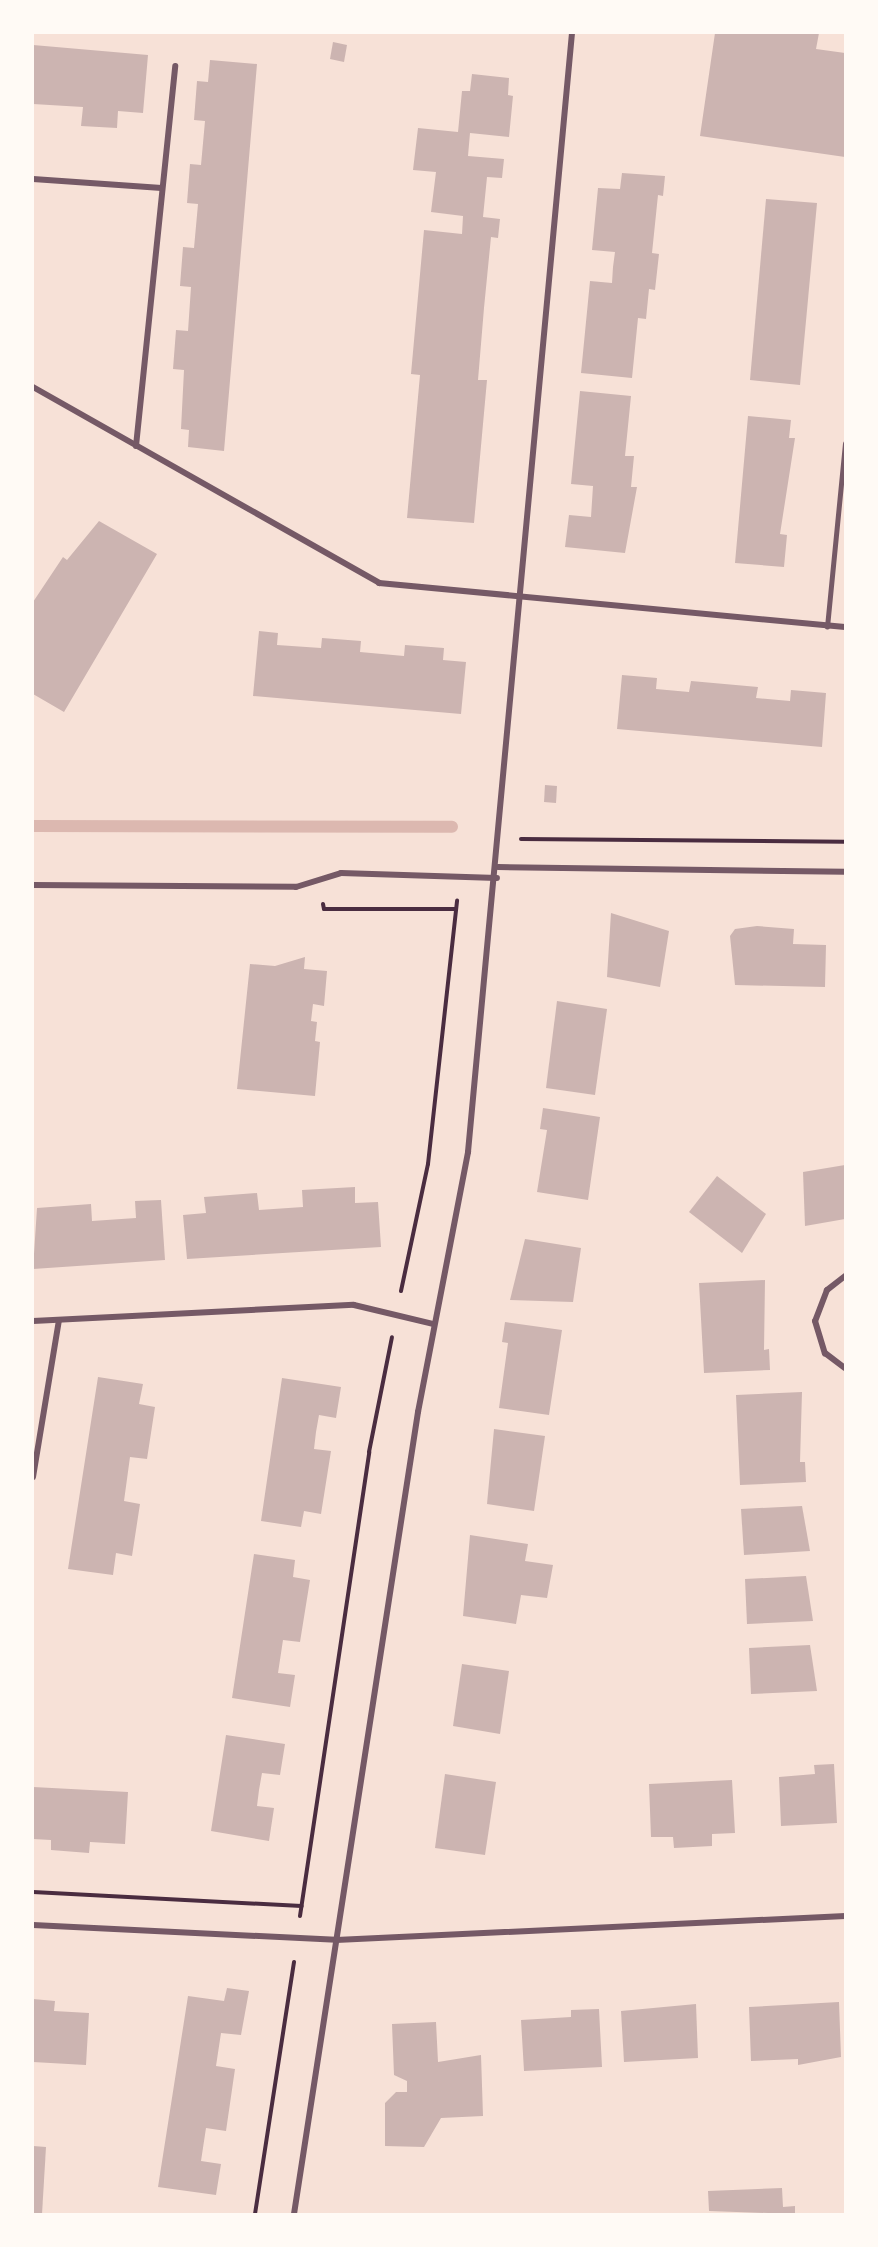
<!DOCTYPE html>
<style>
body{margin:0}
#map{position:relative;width:878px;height:2247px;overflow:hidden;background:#f7e1d7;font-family:Figtree,sans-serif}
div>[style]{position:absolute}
.stream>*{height:12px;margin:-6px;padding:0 6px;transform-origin:6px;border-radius:6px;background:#dcb8b0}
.building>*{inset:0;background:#ccb4b1}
.path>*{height:4px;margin:-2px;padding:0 2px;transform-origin:2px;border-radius:2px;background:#4a2c40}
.service>*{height:4.5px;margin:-2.25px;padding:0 2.25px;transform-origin:2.25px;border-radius:2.25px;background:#755966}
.minor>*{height:6px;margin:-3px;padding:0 3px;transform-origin:3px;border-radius:3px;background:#755966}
span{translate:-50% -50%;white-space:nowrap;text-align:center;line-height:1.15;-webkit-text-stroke:4.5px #fffaf5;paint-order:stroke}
.frame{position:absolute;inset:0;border:34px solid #fffaf5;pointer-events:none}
</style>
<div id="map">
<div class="stream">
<i style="left:33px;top:826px;width:419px;rotate:0.1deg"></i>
</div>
<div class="building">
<i style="clip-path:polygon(715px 33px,819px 33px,816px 49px,845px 53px,845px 157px,700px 136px)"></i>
<i style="clip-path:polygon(333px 42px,347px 45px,344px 62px,330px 59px)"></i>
<i style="clip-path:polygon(33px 45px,148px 55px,143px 113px,118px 111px,117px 128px,81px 126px,83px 107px,33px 104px)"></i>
<i style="clip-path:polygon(210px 60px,257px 64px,224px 451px,188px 447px,189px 430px,181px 429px,184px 370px,173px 369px,176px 330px,188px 331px,191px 287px,180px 286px,183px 247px,194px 248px,198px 204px,187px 203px,190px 164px,201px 165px,205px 121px,194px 120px,197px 81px,208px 82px)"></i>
<i style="clip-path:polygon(472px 74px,509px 78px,508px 95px,513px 96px,509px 137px,470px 133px,468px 156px,504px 159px,502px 178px,487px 177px,483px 217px,500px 219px,498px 238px,491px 237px,484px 308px,478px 380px,487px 380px,474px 523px,407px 518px,420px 375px,411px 374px,424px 230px,462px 234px,463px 216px,431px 212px,436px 172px,413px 170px,418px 128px,458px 132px,462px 91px,470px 91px)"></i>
<i style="clip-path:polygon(622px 173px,665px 176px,663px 196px,658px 195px,652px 253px,659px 254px,655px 290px,649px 289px,646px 319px,638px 318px,632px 378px,581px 373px,590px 281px,612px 283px,613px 267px,615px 252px,592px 250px,598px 188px,620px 189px)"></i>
<i style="clip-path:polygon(766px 199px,817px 203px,800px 385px,750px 380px)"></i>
<i style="clip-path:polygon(580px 391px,631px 396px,625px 456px,634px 456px,631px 487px,637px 487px,625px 553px,565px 547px,569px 515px,591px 517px,593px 486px,571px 484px)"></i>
<i style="clip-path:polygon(748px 416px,791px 420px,789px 438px,795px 438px,780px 534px,787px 535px,784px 567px,735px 563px)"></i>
<i style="clip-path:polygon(99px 521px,157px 554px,64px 712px,33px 694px,33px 602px,63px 557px,67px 560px)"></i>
<i style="clip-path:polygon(259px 631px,278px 633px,277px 645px,321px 648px,322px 638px,361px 641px,360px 652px,404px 656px,405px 645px,444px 648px,443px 660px,466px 662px,461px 714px,253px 696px)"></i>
<i style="clip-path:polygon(622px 675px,657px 678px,656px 689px,689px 692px,691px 681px,758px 687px,756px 698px,790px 701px,791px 690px,826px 693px,822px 747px,617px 729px)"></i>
<i style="clip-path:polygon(545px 785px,557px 786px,556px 803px,544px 802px)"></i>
<i style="clip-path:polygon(611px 913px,669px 931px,660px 987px,607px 977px)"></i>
<i style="clip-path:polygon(757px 926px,794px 929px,793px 944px,826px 945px,825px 987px,735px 985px,730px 936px,735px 929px)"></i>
<i style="clip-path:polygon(305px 957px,304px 969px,327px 971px,324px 1006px,313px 1004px,311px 1021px,317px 1022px,315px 1041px,320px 1042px,315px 1096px,237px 1089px,250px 964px,275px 966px)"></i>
<i style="clip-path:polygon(557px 1001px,607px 1009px,595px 1095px,546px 1088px)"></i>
<i style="clip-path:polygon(543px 1108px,600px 1117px,588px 1200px,537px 1192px,547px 1130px,540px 1129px)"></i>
<i style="clip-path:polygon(845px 1165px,845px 1219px,805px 1226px,803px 1172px)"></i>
<i style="clip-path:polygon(717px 1176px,766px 1214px,742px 1253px,689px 1212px)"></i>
<i style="clip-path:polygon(355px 1187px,355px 1203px,378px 1202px,381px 1247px,187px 1259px,183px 1215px,206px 1213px,204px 1197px,257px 1193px,259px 1210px,303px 1207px,302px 1190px)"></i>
<i style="clip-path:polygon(161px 1200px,165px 1260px,33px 1269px,37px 1208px,91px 1204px,92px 1221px,136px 1218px,135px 1201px)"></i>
<i style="clip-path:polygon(525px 1239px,581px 1248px,573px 1302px,510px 1300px)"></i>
<i style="clip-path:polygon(765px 1280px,764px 1350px,769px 1349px,770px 1370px,704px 1373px,699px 1283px)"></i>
<i style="clip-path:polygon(505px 1322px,562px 1330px,549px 1415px,499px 1408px,508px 1343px,502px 1342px)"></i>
<i style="clip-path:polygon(98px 1377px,143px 1384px,139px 1404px,155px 1407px,147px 1459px,130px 1457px,124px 1501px,140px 1504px,132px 1556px,116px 1553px,113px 1575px,68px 1569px)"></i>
<i style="clip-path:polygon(282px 1378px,341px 1387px,336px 1418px,319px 1415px,316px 1432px,314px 1449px,331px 1451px,321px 1514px,304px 1511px,301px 1527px,261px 1521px)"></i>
<i style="clip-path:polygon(802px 1392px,800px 1462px,805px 1462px,806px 1482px,740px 1485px,736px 1395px)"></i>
<i style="clip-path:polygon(494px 1429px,545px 1436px,534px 1511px,487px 1504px)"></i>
<i style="clip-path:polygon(802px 1506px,810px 1551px,744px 1555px,741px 1509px)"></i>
<i style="clip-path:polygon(470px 1535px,528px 1544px,525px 1561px,553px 1565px,547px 1598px,521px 1595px,516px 1624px,463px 1616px)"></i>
<i style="clip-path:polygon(254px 1554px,295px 1560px,293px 1577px,310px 1580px,300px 1642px,283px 1640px,278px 1673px,295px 1675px,290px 1707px,232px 1698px)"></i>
<i style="clip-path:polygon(806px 1576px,813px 1621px,747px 1624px,745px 1579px)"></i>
<i style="clip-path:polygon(810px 1645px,817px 1691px,751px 1694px,749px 1648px)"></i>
<i style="clip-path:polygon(462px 1664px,509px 1671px,500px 1734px,453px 1726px)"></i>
<i style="clip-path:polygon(226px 1735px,285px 1744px,280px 1775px,262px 1773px,259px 1790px,257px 1806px,274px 1808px,269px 1841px,211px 1831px)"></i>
<i style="clip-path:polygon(834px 1764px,837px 1823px,781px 1826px,779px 1777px,815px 1774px,814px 1765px)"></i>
<i style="clip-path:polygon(445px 1774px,496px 1782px,485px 1855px,435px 1848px)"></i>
<i style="clip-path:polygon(732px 1780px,735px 1833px,712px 1834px,712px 1846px,674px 1848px,673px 1837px,651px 1837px,649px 1784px)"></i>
<i style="clip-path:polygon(33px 1787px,128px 1792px,125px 1844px,90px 1842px,89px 1853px,51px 1850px,51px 1840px,33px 1839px)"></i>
<i style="clip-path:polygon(227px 1988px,249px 1991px,241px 2035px,221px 2033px,216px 2066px,235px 2069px,226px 2131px,206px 2128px,201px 2161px,221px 2164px,216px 2195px,158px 2187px,188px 1996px,224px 2001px)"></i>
<i style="clip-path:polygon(33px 1999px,55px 2001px,54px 2011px,89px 2013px,86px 2065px,33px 2062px)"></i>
<i style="clip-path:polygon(839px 2002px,841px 2057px,798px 2065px,798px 2059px,751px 2061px,749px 2007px)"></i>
<i style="clip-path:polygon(696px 2004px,698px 2058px,624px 2062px,621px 2011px)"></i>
<i style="clip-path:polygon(599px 2009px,602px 2067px,524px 2071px,521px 2020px,571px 2017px,571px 2010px)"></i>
<i style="clip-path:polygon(436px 2022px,438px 2062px,481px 2055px,483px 2116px,441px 2118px,424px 2147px,385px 2146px,385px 2103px,396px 2092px,407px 2092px,407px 2081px,394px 2075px,392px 2024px)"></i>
<i style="clip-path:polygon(33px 2146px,46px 2147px,42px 2214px,33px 2214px)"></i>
<i style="clip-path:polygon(782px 2188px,783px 2207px,795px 2206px,795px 2214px,709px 2211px,708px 2191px)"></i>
</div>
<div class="path">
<i style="left:521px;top:839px;width:324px;rotate:0.5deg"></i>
<i style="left:323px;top:904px;width:5px;rotate:79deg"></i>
<i style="left:324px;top:909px;width:132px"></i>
<i style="left:401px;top:1291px;width:130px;rotate:-78deg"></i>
<i style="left:428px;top:1164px;width:265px;rotate:-83.7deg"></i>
<i style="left:33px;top:1892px;width:269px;rotate:3deg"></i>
<i style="left:300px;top:1916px;width:469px;rotate:-81.5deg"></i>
<i style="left:369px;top:1452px;width:117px;rotate:-78.7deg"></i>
<i style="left:255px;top:2214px;width:255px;rotate:-81.2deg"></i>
</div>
<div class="service">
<i style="left:827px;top:627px;width:184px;rotate:-84.4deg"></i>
</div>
<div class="minor">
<i style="left:33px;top:179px;width:129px;rotate:4deg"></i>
<i style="left:33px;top:387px;width:398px;rotate:29.5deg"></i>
<i style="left:379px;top:583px;width:468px;rotate:5.4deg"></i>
<i style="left:136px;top:446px;width:382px;rotate:-84.1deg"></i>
<i style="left:498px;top:867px;width:347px;rotate:0.8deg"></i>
<i style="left:33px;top:885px;width:263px;rotate:0.4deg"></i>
<i style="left:296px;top:887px;width:47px;rotate:-17.3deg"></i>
<i style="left:341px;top:873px;width:156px;rotate:1.8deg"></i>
<i style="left:845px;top:1276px;width:23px;rotate:142deg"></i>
<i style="left:827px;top:1290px;width:33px;rotate:111deg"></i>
<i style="left:815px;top:1321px;width:34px;rotate:73deg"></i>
<i style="left:825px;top:1353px;width:25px;rotate:37deg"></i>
<i style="left:33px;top:1321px;width:321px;rotate:-2.9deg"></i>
<i style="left:354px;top:1305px;width:81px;rotate:13.5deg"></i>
<i style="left:33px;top:1477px;width:159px;rotate:-80.6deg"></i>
<i style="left:33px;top:1925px;width:303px;rotate:2.8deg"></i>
<i style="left:336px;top:1940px;width:510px;rotate:-2.7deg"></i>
<i style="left:294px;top:2214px;width:812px;rotate:-81.21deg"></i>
<i style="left:418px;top:1412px;width:265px;rotate:-79.1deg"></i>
<i style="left:468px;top:1152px;width:1124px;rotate:-84.69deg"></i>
</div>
<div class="frame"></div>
</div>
